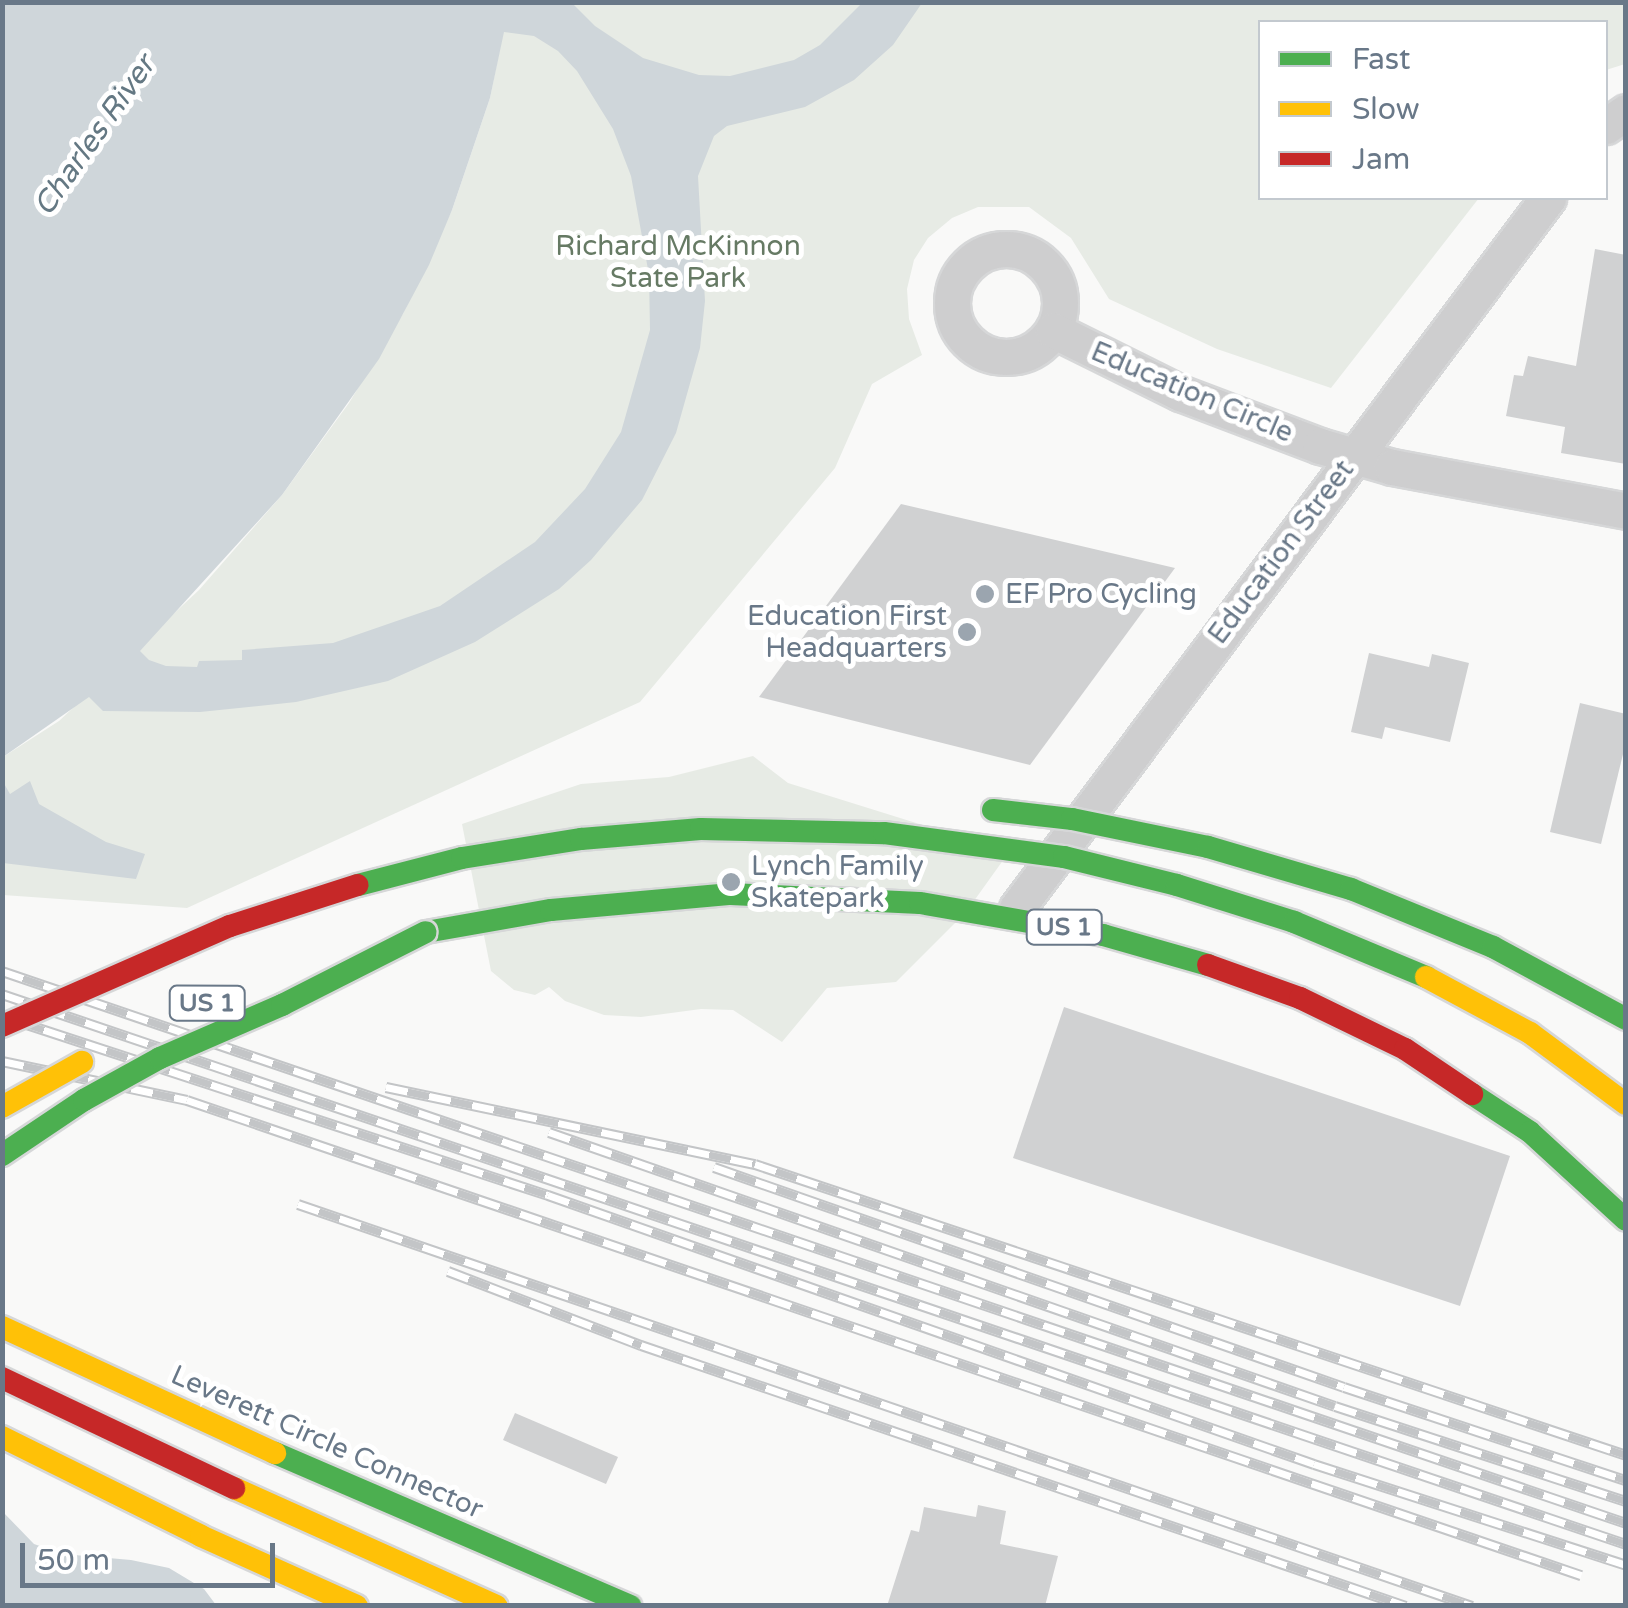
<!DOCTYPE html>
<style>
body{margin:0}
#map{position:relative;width:1628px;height:1608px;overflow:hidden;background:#f9f9f8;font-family:"Varela Round",sans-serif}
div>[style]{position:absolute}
.green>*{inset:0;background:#e7ebe5}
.water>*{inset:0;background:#cfd6da}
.building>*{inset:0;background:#d0d1d2}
.roads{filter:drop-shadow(2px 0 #d6d7d8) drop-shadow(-2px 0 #d6d7d8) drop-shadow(0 2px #d6d7d8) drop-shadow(0 -2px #d6d7d8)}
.street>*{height:35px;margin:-17.5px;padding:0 17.5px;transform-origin:17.5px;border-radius:17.5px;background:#cececf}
.street>.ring{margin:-17.5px;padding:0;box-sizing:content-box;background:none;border:35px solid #cececf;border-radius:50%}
.fast>*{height:22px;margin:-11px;padding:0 11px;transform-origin:11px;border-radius:11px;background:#4caf50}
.slow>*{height:22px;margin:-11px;padding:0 11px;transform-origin:11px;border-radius:11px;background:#ffc107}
.jam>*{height:22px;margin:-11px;padding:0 11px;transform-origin:11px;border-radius:11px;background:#c62828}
.rail>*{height:11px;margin-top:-5.5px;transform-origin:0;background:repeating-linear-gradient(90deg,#fff 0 22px,#c3c5c7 0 44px);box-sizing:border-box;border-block:2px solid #c3c5c7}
.bridges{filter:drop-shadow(2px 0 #d6d7d8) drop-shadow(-2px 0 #d6d7d8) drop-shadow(0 2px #d6d7d8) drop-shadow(0 -2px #d6d7d8)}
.fast-bridge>*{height:22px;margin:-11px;padding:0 11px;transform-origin:11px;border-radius:11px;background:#4caf50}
.slow-bridge>*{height:22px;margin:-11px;padding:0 11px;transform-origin:11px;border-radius:11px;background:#ffc107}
.jam-bridge>*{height:22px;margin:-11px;padding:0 11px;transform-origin:11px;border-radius:11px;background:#c62828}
.dots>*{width:28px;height:28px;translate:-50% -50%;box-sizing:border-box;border:5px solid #fff;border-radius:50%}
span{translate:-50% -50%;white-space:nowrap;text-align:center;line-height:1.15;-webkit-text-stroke:10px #fff;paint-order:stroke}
.shield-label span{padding:2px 8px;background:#fff;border:2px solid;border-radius:8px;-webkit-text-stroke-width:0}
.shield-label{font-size:25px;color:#697888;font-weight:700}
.park-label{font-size:28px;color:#667a64}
.street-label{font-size:28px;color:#697888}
.poi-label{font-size:28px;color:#697888}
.left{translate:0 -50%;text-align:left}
.right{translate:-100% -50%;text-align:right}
.water-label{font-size:30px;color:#647883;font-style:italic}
.frame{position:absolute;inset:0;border:5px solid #697888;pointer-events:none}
.legend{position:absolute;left:1258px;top:20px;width:350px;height:180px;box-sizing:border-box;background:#fff;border:2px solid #c3c9cf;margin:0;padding:12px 18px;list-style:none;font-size:30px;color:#697888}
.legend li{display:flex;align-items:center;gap:20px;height:50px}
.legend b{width:50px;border:2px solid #c3c9cf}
.scale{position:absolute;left:20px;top:1543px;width:255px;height:45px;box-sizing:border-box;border:5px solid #697888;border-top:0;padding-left:12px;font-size:30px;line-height:35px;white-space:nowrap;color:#697888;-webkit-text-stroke:8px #fff;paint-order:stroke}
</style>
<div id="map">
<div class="green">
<i style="clip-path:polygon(509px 3px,1625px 3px,1625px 64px,1606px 70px,1606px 22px,1260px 22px,1260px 198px,1479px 198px,1331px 388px,1217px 349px,1109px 299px,1071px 238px,1029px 207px,978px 207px,952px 218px,928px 238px,914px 260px,907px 289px,909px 319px,922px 355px,872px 384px,835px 468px,640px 702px,187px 908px,3px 895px,3px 757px,59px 721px,199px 590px,282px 495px,349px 403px,404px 312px,452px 210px,490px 98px)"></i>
<i style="clip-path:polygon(753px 756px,788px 783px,1009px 852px,966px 912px,896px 982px,827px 988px,782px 1042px,733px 1010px,701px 1009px,641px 1017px,604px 1015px,565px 1001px,549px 987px,535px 995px,514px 990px,491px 971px,462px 824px,581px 784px,669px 777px)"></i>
</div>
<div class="water">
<i style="clip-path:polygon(evenodd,3px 2px,572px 3px,595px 26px,643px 58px,699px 75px,730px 76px,794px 60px,820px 45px,862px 3px,922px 3px,893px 45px,854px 80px,805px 107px,727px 126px,714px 136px,698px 176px,705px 301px,700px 348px,676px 433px,642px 500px,591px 560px,559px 589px,475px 642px,388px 681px,296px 702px,200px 712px,103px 711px,89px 697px,3px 757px,3px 2px,504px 32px,534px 36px,558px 51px,577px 71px,613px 129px,631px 176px,649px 275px,650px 330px,621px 432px,585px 489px,535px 542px,440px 606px,333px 643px,242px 650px,242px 660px,199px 661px,197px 667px,166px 666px,149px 660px,140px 651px,282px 495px,379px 359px,429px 265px,452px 210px,490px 98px,504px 32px)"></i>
<i style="clip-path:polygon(2px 780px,10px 794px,30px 781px,39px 804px,106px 842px,145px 854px,136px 879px,3px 863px)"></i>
<i style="clip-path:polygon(3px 1512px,34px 1544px,63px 1554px,131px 1560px,169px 1568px,204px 1589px,216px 1605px,3px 1605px)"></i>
</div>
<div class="building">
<i style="clip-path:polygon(1595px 249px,1626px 255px,1626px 464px,1561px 453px,1565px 427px,1506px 416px,1514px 375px,1523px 376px,1528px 356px,1576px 366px)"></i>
<i style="clip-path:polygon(901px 504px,1175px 568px,1030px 765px,759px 697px)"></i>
<i style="clip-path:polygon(1369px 653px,1429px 667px,1432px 654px,1469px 663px,1450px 742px,1385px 727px,1382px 739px,1351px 732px)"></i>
<i style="clip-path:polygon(1580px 703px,1626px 714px,1626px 742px,1601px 844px,1550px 832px)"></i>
<i style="clip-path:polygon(1064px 1007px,1510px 1156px,1460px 1306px,1013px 1158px)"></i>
<i style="clip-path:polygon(515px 1413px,618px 1457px,606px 1484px,503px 1440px)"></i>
<i style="clip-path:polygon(978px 1505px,1006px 1511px,1000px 1544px,1058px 1556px,1045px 1606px,887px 1606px,911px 1530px,919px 1532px,924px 1507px,976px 1517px)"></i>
</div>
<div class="roads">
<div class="street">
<i style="left:1606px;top:126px;width:24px;rotate:-35deg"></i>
<i class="ring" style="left:952px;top:249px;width:73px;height:73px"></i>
<i style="left:1053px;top:330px;width:142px;rotate:26.4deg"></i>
<i style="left:1180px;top:393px;width:150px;rotate:20.7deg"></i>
<i style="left:1320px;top:446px;width:75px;rotate:16.3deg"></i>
<i style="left:1392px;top:467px;width:238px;rotate:10.6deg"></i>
<i style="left:1017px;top:908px;width:887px;rotate:-53.21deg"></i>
</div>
<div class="fast">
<i style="left:426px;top:932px;width:127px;rotate:-10deg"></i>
<i style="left:551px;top:910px;width:181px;rotate:-5.1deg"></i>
<i style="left:731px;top:894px;width:189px;rotate:2.7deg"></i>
<i style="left:920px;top:903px;width:186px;rotate:9.9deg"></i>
<i style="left:1103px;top:935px;width:109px;rotate:15.9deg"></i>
<i style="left:1472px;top:1094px;width:69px;rotate:33.2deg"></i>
<i style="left:1530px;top:1132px;width:130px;rotate:42.5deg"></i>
<i style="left:275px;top:1453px;width:387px;rotate:23.3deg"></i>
</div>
<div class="slow">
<i style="left:2px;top:1327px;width:301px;rotate:24.8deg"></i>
<i style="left:2px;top:1437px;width:222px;rotate:26.4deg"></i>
<i style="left:201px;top:1536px;width:171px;rotate:24.2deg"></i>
<i style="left:234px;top:1488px;width:288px;rotate:24.2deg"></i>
</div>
<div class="jam">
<i style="left:1208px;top:965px;width:98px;rotate:19.7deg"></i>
<i style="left:1300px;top:998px;width:117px;rotate:25.9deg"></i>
<i style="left:1405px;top:1049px;width:81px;rotate:33.9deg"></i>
<i style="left:2px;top:1378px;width:257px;rotate:25.4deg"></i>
</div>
</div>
<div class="rail">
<i style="left:2px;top:971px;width:1715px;rotate:18.77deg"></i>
<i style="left:2px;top:994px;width:1715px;rotate:18.71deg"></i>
<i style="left:2px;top:1016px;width:575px;rotate:18.15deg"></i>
<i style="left:548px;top:1195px;width:812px;rotate:19.35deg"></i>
<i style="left:1314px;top:1464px;width:328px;rotate:17.9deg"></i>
<i style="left:2px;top:1061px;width:189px;rotate:11.9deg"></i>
<i style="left:187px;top:1100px;width:1473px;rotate:18.82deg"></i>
<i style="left:386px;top:1087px;width:377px;rotate:11.8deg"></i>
<i style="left:755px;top:1164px;width:918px;rotate:18.47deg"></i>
<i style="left:549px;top:1132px;width:832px;rotate:19.22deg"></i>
<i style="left:1335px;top:1406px;width:306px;rotate:18.1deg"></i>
<i style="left:714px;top:1167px;width:667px;rotate:19.25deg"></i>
<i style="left:1344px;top:1387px;width:297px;rotate:18.3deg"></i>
<i style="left:298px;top:1204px;width:1241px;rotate:18.9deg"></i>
<i style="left:448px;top:1271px;width:207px;rotate:21deg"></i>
<i style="left:641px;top:1345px;width:808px;rotate:18.84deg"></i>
</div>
<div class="bridges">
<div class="fast-bridge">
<i style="left:993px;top:810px;width:80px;rotate:6.5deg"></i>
<i style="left:1072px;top:819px;width:139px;rotate:11.6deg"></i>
<i style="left:1208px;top:847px;width:149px;rotate:16.4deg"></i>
<i style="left:1351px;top:889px;width:153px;rotate:22.2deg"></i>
<i style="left:1493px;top:947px;width:151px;rotate:28.4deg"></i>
<i style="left:358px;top:885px;width:107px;rotate:-14.6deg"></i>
<i style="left:462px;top:858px;width:121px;rotate:-9.1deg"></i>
<i style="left:581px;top:839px;width:120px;rotate:-4.8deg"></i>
<i style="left:701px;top:829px;width:183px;rotate:1.3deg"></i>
<i style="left:884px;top:833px;width:182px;rotate:7.6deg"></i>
<i style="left:1064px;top:857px;width:116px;rotate:13.9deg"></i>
<i style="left:1177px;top:885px;width:123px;rotate:17.5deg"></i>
<i style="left:1294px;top:922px;width:143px;rotate:22.6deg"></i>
<i style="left:2px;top:1155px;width:99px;rotate:-33.9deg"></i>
<i style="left:84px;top:1100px;width:87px;rotate:-28.9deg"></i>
<i style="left:160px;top:1058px;width:133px;rotate:-23.5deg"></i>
<i style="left:282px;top:1005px;width:161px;rotate:-26.9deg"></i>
</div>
<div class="slow-bridge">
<i style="left:1426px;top:977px;width:118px;rotate:28.3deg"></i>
<i style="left:1530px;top:1033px;width:119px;rotate:36.5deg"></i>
<i style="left:2px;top:1107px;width:92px;rotate:-29.4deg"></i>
</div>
<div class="jam-bridge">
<i style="left:2px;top:1026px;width:249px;rotate:-23.7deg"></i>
<i style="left:230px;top:926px;width:134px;rotate:-17.8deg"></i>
</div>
</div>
<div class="dots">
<i style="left:985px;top:594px;background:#9ba5af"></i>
<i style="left:967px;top:632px;background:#9ba5af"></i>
<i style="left:731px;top:882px;background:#9ba5af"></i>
</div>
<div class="shield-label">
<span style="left:1064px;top:927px">US 1</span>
<span style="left:207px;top:1003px">US 1</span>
</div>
<div class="park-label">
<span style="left:678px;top:262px">Richard McKinnon<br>State Park</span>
</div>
<div class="street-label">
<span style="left:1192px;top:392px;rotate:23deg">Education Circle</span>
<span style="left:1281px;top:552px;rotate:-53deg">Education Street</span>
<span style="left:327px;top:1442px;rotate:24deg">Leverett Circle Connector</span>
</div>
<div class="poi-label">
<span class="left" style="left:1005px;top:594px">EF Pro Cycling</span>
<span class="right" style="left:947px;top:632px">Education First<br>Headquarters</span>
<span class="left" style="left:751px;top:882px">Lynch Family<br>Skatepark</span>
</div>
<div class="water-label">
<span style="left:95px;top:136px;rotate:-55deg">Charles River</span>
</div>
<div class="frame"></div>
<ul class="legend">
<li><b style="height:12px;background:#4caf50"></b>Fast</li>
<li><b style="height:12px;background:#ffc107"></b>Slow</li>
<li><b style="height:12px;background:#c62828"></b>Jam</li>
</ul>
<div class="scale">50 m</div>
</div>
